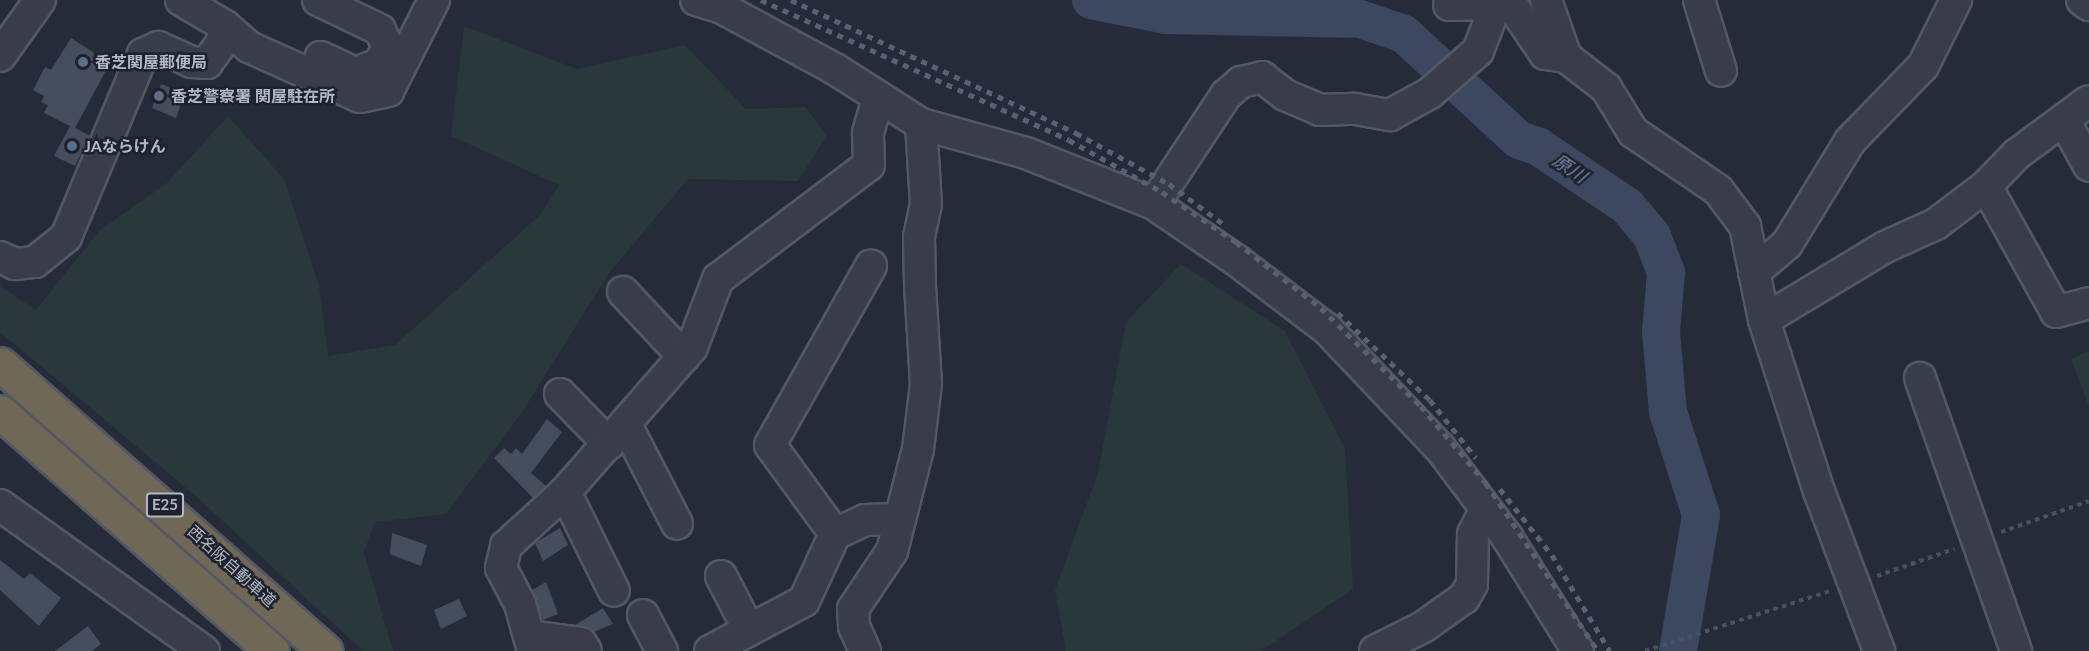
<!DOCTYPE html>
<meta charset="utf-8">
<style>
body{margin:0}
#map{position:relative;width:2089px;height:651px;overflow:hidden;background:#252b39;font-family:Lato,"Noto Sans JP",sans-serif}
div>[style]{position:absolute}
.green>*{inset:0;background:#28383b}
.river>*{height:38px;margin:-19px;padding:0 19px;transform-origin:19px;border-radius:19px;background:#3c4760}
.building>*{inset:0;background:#464e5d}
.path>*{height:4px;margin-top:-2px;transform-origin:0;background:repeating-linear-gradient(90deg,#465559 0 4.5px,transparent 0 9px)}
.roads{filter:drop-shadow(2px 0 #535864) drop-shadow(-2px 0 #535864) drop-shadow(0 2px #535864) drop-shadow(0 -2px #535864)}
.minor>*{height:30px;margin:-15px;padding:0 15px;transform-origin:15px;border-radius:15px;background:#383d49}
.highway>*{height:33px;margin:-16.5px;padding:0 16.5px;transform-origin:16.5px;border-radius:16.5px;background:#6f6856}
.rail>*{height:4.5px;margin-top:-2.25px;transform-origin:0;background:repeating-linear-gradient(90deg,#5b6170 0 6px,transparent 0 12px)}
.dots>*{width:16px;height:16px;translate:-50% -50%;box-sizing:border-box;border:3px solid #1d222e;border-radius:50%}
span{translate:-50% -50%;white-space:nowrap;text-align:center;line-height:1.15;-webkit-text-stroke:5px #1d222e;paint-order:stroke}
.shield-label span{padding:2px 4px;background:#1d222e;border:2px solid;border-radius:4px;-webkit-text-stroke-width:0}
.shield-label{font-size:15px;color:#b3b8c5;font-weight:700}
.poi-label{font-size:16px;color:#b3b8c5;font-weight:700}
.left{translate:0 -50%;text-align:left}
.street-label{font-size:16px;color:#b3b8c5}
.water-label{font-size:18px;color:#7e8caa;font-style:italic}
</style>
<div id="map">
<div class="green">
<i style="clip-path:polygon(464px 26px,577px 69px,685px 45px,746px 109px,806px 107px,827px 136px,798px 181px,688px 179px,609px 273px,521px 414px,446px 514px,375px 522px,364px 552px,393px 651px,363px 651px,197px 497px,0 332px,0 286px,36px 310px,99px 231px,167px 183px,228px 116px,284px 179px,319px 286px,328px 356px,395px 345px,540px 215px,559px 185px,451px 136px)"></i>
<i style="clip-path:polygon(1181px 264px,1285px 331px,1345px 449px,1353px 589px,1261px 651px,1066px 651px,1055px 590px,1098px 473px,1126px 322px)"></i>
<i style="clip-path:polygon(2089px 351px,2089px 407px,2071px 359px)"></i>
</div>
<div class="river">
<i style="left:1091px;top:0;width:76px;rotate:11.3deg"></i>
<i style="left:1166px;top:15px;width:194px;rotate:1.2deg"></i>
<i style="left:1360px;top:19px;width:46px;rotate:18.8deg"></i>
<i style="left:1404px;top:34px;width:156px;rotate:42.7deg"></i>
<i style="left:1519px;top:140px;width:21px;rotate:19deg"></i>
<i style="left:1539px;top:147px;width:106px;rotate:33.8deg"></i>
<i style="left:1627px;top:206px;width:39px;rotate:50deg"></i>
<i style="left:1652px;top:236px;width:40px;rotate:69deg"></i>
<i style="left:1666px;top:273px;width:58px;rotate:94.9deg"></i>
<i style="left:1661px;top:331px;width:81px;rotate:85.1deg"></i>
<i style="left:1668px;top:412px;width:108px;rotate:72.2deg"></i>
<i style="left:1701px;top:515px;width:138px;rotate:99.6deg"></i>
</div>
<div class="building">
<i style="clip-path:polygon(71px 38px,110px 63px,75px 128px,90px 136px,75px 166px,54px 156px,70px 126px,44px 113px,48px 105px,41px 102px,44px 96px,33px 90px,45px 67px,51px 70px)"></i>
<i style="clip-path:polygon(161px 84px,185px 93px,176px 118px,152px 108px)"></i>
<i style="clip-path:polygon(547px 419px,562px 432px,531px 473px,546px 486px,533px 498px,494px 458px,504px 448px,511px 454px,516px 448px,522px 454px)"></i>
<i style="clip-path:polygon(560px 528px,568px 545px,543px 561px,535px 543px)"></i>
<i style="clip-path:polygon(392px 533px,427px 545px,421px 566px,390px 554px)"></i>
<i style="clip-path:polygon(0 560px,24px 579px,30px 573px,61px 598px,39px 626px,0 590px)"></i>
<i style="clip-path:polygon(546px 582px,558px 614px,543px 620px,532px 590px)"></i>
<i style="clip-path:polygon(459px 599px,467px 616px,441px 629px,434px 610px)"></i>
<i style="clip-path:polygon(603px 608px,613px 624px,594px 632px,575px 625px)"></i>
<i style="clip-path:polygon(88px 626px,101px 644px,92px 651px,55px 651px)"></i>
</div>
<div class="path">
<i style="left:2001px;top:532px;width:93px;rotate:-19.4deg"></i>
<i style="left:1877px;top:576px;width:82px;rotate:-19.3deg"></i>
<i style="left:1645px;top:651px;width:194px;rotate:-18deg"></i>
</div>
<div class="roads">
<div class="minor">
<i style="left:181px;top:0;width:51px;rotate:30.6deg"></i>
<i style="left:225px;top:26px;width:32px;rotate:41deg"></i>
<i style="left:249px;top:47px;width:122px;rotate:24.2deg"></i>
<i style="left:360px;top:97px;width:29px;rotate:-12deg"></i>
<i style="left:388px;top:91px;width:102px;rotate:-63.2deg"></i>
<i style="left:318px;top:0;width:69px;rotate:25.8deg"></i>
<i style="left:380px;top:30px;width:19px;rotate:65deg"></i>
<i style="left:388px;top:47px;width:19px;rotate:118deg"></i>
<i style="left:379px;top:64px;width:26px;rotate:159deg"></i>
<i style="left:355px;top:73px;width:38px;rotate:-155deg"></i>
<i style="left:696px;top:0;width:27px;rotate:17deg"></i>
<i style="left:722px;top:8px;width:128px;rotate:28.4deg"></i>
<i style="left:835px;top:69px;width:102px;rotate:32.6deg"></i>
<i style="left:921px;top:124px;width:109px;rotate:15.4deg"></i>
<i style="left:1026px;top:153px;width:138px;rotate:21.7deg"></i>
<i style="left:1154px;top:204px;width:99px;rotate:34.3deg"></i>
<i style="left:1236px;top:260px;width:114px;rotate:37.2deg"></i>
<i style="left:1327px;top:329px;width:164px;rotate:46.5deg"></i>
<i style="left:1440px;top:448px;width:111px;rotate:53deg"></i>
<i style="left:1507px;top:537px;width:134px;rotate:58.1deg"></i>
<i style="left:1546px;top:0;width:60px;rotate:70.7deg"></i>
<i style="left:1566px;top:57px;width:51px;rotate:37.8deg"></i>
<i style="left:1606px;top:88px;width:52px;rotate:58.5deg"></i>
<i style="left:1633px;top:132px;width:103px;rotate:34.3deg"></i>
<i style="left:1718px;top:190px;width:45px;rotate:53.1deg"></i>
<i style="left:1745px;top:226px;width:96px;rotate:78.6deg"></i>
<i style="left:1764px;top:320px;width:180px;rotate:72.2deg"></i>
<i style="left:1819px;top:491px;width:171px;rotate:69.4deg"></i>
<i style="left:1699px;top:0;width:74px;rotate:72.8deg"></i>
<i style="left:2082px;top:0;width:9px;rotate:36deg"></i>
<i style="left:1449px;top:5px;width:47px;rotate:-1.2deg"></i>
<i style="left:1496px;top:4px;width:4px;rotate:-104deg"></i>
<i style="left:0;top:56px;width:69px;rotate:-54.5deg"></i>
<i style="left:2064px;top:120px;width:52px;rotate:61.5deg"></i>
<i style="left:1986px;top:186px;width:144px;rotate:60.9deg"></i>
<i style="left:2056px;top:312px;width:34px;rotate:-15deg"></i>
<i style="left:1154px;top:204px;width:131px;rotate:-56.6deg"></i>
<i style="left:1226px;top:95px;width:20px;rotate:-41deg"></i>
<i style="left:1241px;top:82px;width:22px;rotate:-13deg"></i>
<i style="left:1262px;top:77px;width:29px;rotate:38deg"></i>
<i style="left:1285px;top:95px;width:38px;rotate:23deg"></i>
<i style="left:1320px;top:110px;width:35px;rotate:-2deg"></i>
<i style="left:1355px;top:109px;width:36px;rotate:10deg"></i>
<i style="left:1390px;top:115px;width:46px;rotate:-28.8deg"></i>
<i style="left:1430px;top:93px;width:64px;rotate:-41.2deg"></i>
<i style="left:1478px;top:51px;width:50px;rotate:-69deg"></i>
<i style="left:1496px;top:4px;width:18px;rotate:13deg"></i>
<i style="left:1514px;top:8px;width:55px;rotate:56deg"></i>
<i style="left:1545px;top:54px;width:21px;rotate:8deg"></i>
<i style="left:0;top:257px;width:17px;rotate:25deg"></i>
<i style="left:15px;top:264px;width:20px;rotate:-6deg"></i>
<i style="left:35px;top:262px;width:40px;rotate:-39deg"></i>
<i style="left:66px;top:237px;width:199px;rotate:-67.2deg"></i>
<i style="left:143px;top:54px;width:17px;rotate:-25deg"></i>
<i style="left:158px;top:47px;width:36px;rotate:24deg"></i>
<i style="left:191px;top:62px;width:16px;rotate:4deg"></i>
<i style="left:207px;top:63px;width:24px;rotate:-54deg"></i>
<i style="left:221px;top:44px;width:18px;rotate:-77deg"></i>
<i style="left:1754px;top:272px;width:43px;rotate:-40.3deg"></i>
<i style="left:1787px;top:244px;width:121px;rotate:-58.5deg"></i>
<i style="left:1850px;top:141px;width:105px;rotate:-45.8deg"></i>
<i style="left:1923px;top:66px;width:74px;rotate:-63.4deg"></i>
<i style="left:623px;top:292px;width:89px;rotate:46.8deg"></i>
<i style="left:1764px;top:320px;width:141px;rotate:-31.1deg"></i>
<i style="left:1885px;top:247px;width:56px;rotate:-24.3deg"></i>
<i style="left:1936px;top:224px;width:63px;rotate:-37.2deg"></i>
<i style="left:1986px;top:186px;width:45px;rotate:-45.9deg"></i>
<i style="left:2017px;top:154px;width:89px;rotate:-36.4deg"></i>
<i style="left:1920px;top:378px;width:289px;rotate:70.6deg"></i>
<i style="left:560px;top:394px;width:70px;rotate:45.6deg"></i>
<i style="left:626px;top:425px;width:111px;rotate:62.7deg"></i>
<i style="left:565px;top:492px;width:110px;rotate:63.7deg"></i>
<i style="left:0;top:505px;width:251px;rotate:35.6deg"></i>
<i style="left:835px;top:534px;width:110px;rotate:-126.1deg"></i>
<i style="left:770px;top:445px;width:206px;rotate:-60.6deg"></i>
<i style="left:721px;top:576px;width:61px;rotate:62.6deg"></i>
<i style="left:643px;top:615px;width:41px;rotate:62.2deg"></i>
<i style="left:530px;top:636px;width:51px;rotate:7.8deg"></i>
<i style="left:581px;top:643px;width:9px;rotate:58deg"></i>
<i style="left:533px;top:651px;width:49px;rotate:-105.5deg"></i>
<i style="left:520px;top:604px;width:41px;rotate:-117.8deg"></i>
<i style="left:501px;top:568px;width:23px;rotate:-77deg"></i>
<i style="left:506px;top:546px;width:80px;rotate:-42.5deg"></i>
<i style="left:565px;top:492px;width:193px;rotate:-48.8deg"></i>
<i style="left:692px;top:347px;width:73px;rotate:-69.1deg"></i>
<i style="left:718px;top:279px;width:189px;rotate:-37.1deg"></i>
<i style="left:869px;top:165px;width:32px;rotate:-92deg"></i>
<i style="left:868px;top:133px;width:35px;rotate:-74deg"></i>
<i style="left:710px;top:651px;width:106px;rotate:-28deg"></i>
<i style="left:804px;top:601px;width:74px;rotate:-65.2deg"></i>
<i style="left:835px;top:534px;width:33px;rotate:-25deg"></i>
<i style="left:865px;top:520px;width:32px;rotate:-2deg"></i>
<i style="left:865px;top:651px;width:27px;rotate:-114deg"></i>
<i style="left:854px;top:626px;width:17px;rotate:-93deg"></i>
<i style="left:853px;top:609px;width:70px;rotate:-56.1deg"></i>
<i style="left:892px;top:551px;width:105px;rotate:-75.7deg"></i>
<i style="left:918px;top:449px;width:65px;rotate:-83deg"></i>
<i style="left:926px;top:384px;width:99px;rotate:-93.5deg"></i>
<i style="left:920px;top:285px;width:48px;rotate:-91.2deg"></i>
<i style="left:919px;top:237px;width:34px;rotate:-78deg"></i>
<i style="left:926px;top:204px;width:80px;rotate:-93.6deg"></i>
<i style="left:1375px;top:651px;width:54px;rotate:-26.6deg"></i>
<i style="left:1423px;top:627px;width:50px;rotate:-35.3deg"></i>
<i style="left:1464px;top:598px;width:16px;rotate:-60deg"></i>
<i style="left:1472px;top:584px;width:50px;rotate:-88.9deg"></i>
<i style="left:1473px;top:534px;width:28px;rotate:-63deg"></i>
</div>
<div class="highway">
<i style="left:0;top:364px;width:434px;rotate:41.4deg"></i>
<i style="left:0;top:412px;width:362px;rotate:41.3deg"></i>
</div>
</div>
<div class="rail">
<i style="left:761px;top:0;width:338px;rotate:24.4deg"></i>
<i style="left:1069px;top:140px;width:107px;rotate:29.2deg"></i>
<i style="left:1162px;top:192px;width:89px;rotate:34deg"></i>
<i style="left:1236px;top:242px;width:108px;rotate:37.8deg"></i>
<i style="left:1321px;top:308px;width:140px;rotate:44.4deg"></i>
<i style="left:1421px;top:406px;width:101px;rotate:49.8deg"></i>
<i style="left:1486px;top:483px;width:202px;rotate:56.3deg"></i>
<i style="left:791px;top:0;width:315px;rotate:25deg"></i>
<i style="left:1076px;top:133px;width:106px;rotate:28.7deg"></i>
<i style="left:1169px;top:184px;width:66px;rotate:36.3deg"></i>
<i style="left:1338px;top:313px;width:127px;rotate:43.4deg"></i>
<i style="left:1430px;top:400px;width:74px;rotate:51.6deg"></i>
<i style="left:1500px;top:489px;width:84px;rotate:51.8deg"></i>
<i style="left:1552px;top:555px;width:112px;rotate:58.9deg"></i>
</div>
<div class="dots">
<i style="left:83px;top:62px;background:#5c6f8a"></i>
<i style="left:159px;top:96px;background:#5c6f8a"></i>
<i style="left:72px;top:146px;background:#5c6f8a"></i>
</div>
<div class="shield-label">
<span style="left:165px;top:505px">E25</span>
</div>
<div class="poi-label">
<span class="left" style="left:95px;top:62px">香芝関屋郵便局</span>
<span class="left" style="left:171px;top:96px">香芝警察署 関屋駐在所</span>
<span class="left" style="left:84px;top:146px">JAならけん</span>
</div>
<div class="street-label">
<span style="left:232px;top:566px;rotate:42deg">西名阪自動車道</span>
</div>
<div class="water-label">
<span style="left:1570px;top:168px;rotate:34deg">原川</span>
</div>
</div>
